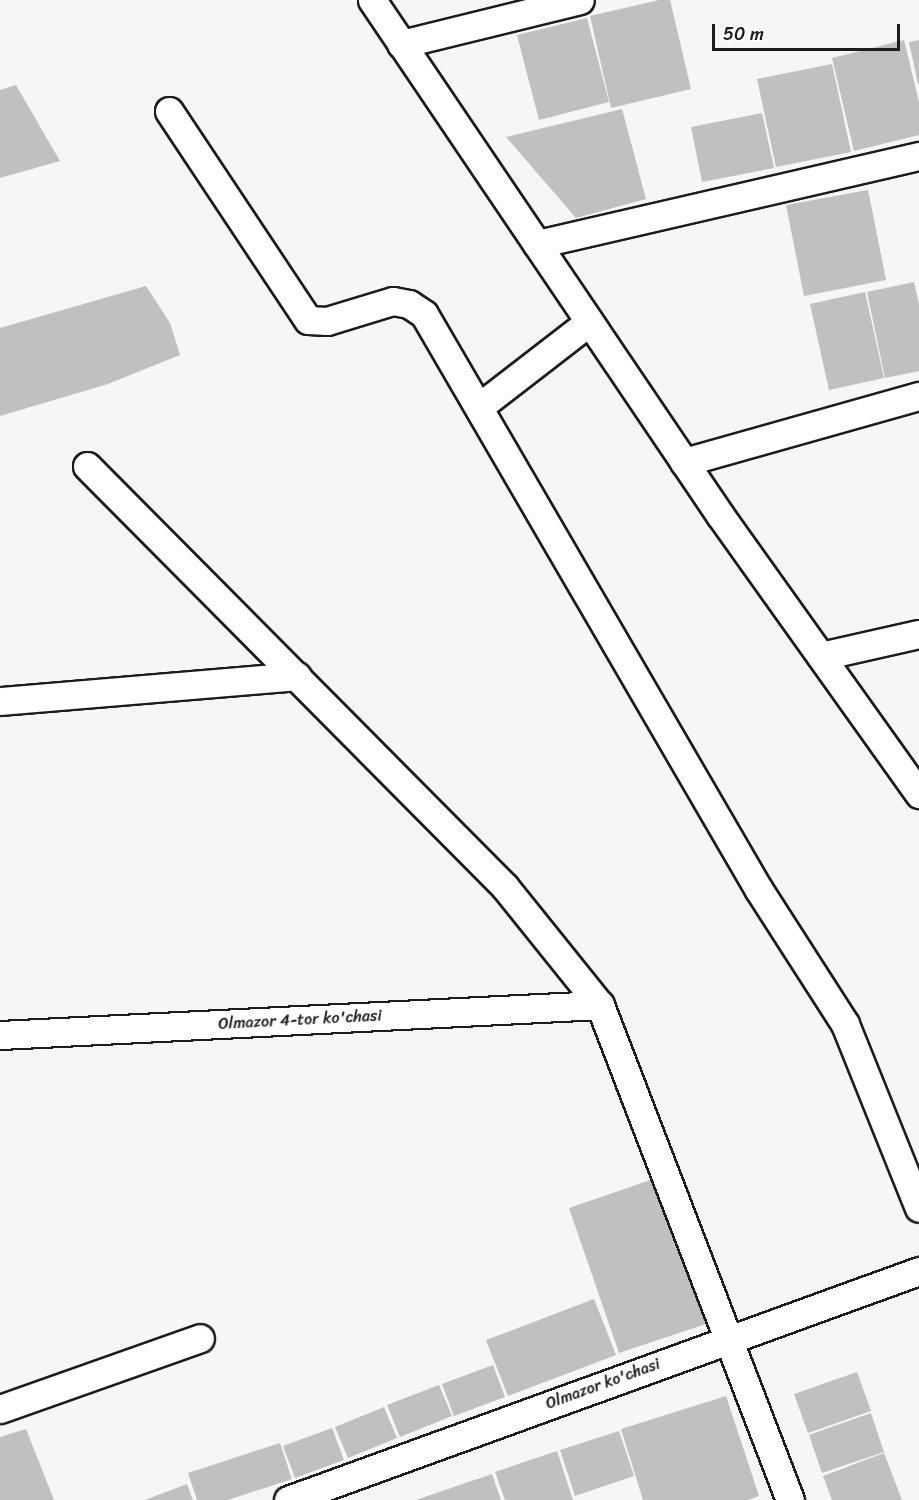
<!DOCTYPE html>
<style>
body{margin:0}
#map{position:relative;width:919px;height:1500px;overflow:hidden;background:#f6f6f6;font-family:Sriracha,sans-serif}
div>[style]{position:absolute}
.building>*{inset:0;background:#c0c0c0}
.roads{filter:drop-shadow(2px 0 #1c1c1c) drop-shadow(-2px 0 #1c1c1c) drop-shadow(0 2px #1c1c1c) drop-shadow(0 -2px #1c1c1c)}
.street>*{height:27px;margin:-13.5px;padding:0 13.5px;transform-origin:13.5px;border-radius:13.5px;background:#fff}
span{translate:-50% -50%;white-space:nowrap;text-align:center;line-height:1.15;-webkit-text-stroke:4.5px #fff;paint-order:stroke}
.street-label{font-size:16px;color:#1c1c1c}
.scale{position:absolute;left:712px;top:24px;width:188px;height:27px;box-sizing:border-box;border:3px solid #1c1c1c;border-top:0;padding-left:8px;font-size:18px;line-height:21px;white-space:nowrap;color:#1c1c1c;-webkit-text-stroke:4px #fff;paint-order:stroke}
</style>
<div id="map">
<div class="building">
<i style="clip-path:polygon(659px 0,670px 0,691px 89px,611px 108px,590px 16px)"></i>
<i style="clip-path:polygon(587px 18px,609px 102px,539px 120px,517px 35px)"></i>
<i style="clip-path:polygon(904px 40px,919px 102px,919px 135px,854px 151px,832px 58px)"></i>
<i style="clip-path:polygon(919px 40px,919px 84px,918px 84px,909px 42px)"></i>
<i style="clip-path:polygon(832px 64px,851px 152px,776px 167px,757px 79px)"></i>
<i style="clip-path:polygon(16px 85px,60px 161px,0 178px,0 90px)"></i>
<i style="clip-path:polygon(622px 109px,646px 199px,576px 218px,506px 137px)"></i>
<i style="clip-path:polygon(762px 113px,774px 168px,702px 182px,691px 127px)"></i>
<i style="clip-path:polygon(868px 190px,886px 280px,804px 296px,786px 205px)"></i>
<i style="clip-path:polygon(914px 282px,919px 304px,919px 371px,885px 378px,867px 292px)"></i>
<i style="clip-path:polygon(146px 286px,170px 323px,180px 355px,108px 384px,0 416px,0 328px)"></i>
<i style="clip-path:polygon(865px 292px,884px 378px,829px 390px,810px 304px)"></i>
<i style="clip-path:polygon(665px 1175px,715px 1321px,619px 1353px,569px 1208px)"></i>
<i style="clip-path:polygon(594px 1299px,616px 1355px,508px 1396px,486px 1340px)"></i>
<i style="clip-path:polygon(493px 1365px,505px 1397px,454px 1416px,442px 1384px)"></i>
<i style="clip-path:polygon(857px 1372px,871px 1411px,808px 1433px,794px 1394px)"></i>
<i style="clip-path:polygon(439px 1385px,452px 1416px,400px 1437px,387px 1405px)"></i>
<i style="clip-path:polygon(726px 1396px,759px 1496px,748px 1500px,643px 1500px,621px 1429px)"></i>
<i style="clip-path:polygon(384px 1407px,397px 1438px,348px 1458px,335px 1427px)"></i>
<i style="clip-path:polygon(871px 1413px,884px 1452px,822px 1473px,809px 1435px)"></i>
<i style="clip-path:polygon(332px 1428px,344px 1460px,295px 1478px,283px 1446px)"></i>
<i style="clip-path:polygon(26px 1429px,54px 1500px,0 1500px,0 1437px)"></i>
<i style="clip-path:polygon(619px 1431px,634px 1476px,575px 1496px,560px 1450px)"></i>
<i style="clip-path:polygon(280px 1443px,292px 1479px,228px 1500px,197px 1500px,188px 1473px)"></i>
<i style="clip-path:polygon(557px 1451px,573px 1500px,505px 1500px,495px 1472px)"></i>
<i style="clip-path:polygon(884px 1453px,902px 1500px,832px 1500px,823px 1476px)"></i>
<i style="clip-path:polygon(492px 1474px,501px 1500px,416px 1500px)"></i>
<i style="clip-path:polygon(187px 1484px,193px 1500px,145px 1500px)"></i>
</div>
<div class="roads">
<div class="street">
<i style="left:372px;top:0;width:622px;rotate:55.95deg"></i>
<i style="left:720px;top:515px;width:343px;rotate:54.5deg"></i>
<i style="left:401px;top:44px;width:184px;rotate:-13.8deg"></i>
<i style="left:169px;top:111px;width:251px;rotate:56.4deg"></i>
<i style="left:308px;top:320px;width:19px;rotate:3deg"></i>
<i style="left:327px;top:321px;width:69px;rotate:-16.9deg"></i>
<i style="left:393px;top:301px;width:16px;rotate:11deg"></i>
<i style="left:409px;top:304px;width:18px;rotate:34deg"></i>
<i style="left:424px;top:314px;width:666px;rotate:59.82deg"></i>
<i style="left:759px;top:890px;width:159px;rotate:57.3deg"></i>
<i style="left:845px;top:1024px;width:198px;rotate:68.1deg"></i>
<i style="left:537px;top:244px;width:392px;rotate:-13deg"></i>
<i style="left:479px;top:407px;width:139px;rotate:-37.7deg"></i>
<i style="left:684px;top:462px;width:244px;rotate:-15.7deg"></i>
<i style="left:87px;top:466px;width:593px;rotate:45.2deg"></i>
<i style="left:505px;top:887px;width:151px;rotate:51.2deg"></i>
<i style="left:600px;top:1005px;width:530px;rotate:69deg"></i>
<i style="left:821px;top:656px;width:100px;rotate:-12.7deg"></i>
<i style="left:0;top:701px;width:298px;rotate:-4.8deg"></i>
<i style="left:0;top:1035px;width:601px;rotate:-2.86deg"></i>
<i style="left:0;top:1409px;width:212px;rotate:-19.5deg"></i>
<i style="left:288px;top:1500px;width:671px;rotate:-19.95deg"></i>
</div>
</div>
<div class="street-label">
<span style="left:300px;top:1020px;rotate:-3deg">Olmazor 4-tor ko'chasi</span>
<span style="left:603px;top:1384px;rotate:-20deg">Olmazor ko'chasi</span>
</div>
<div class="scale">50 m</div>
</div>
